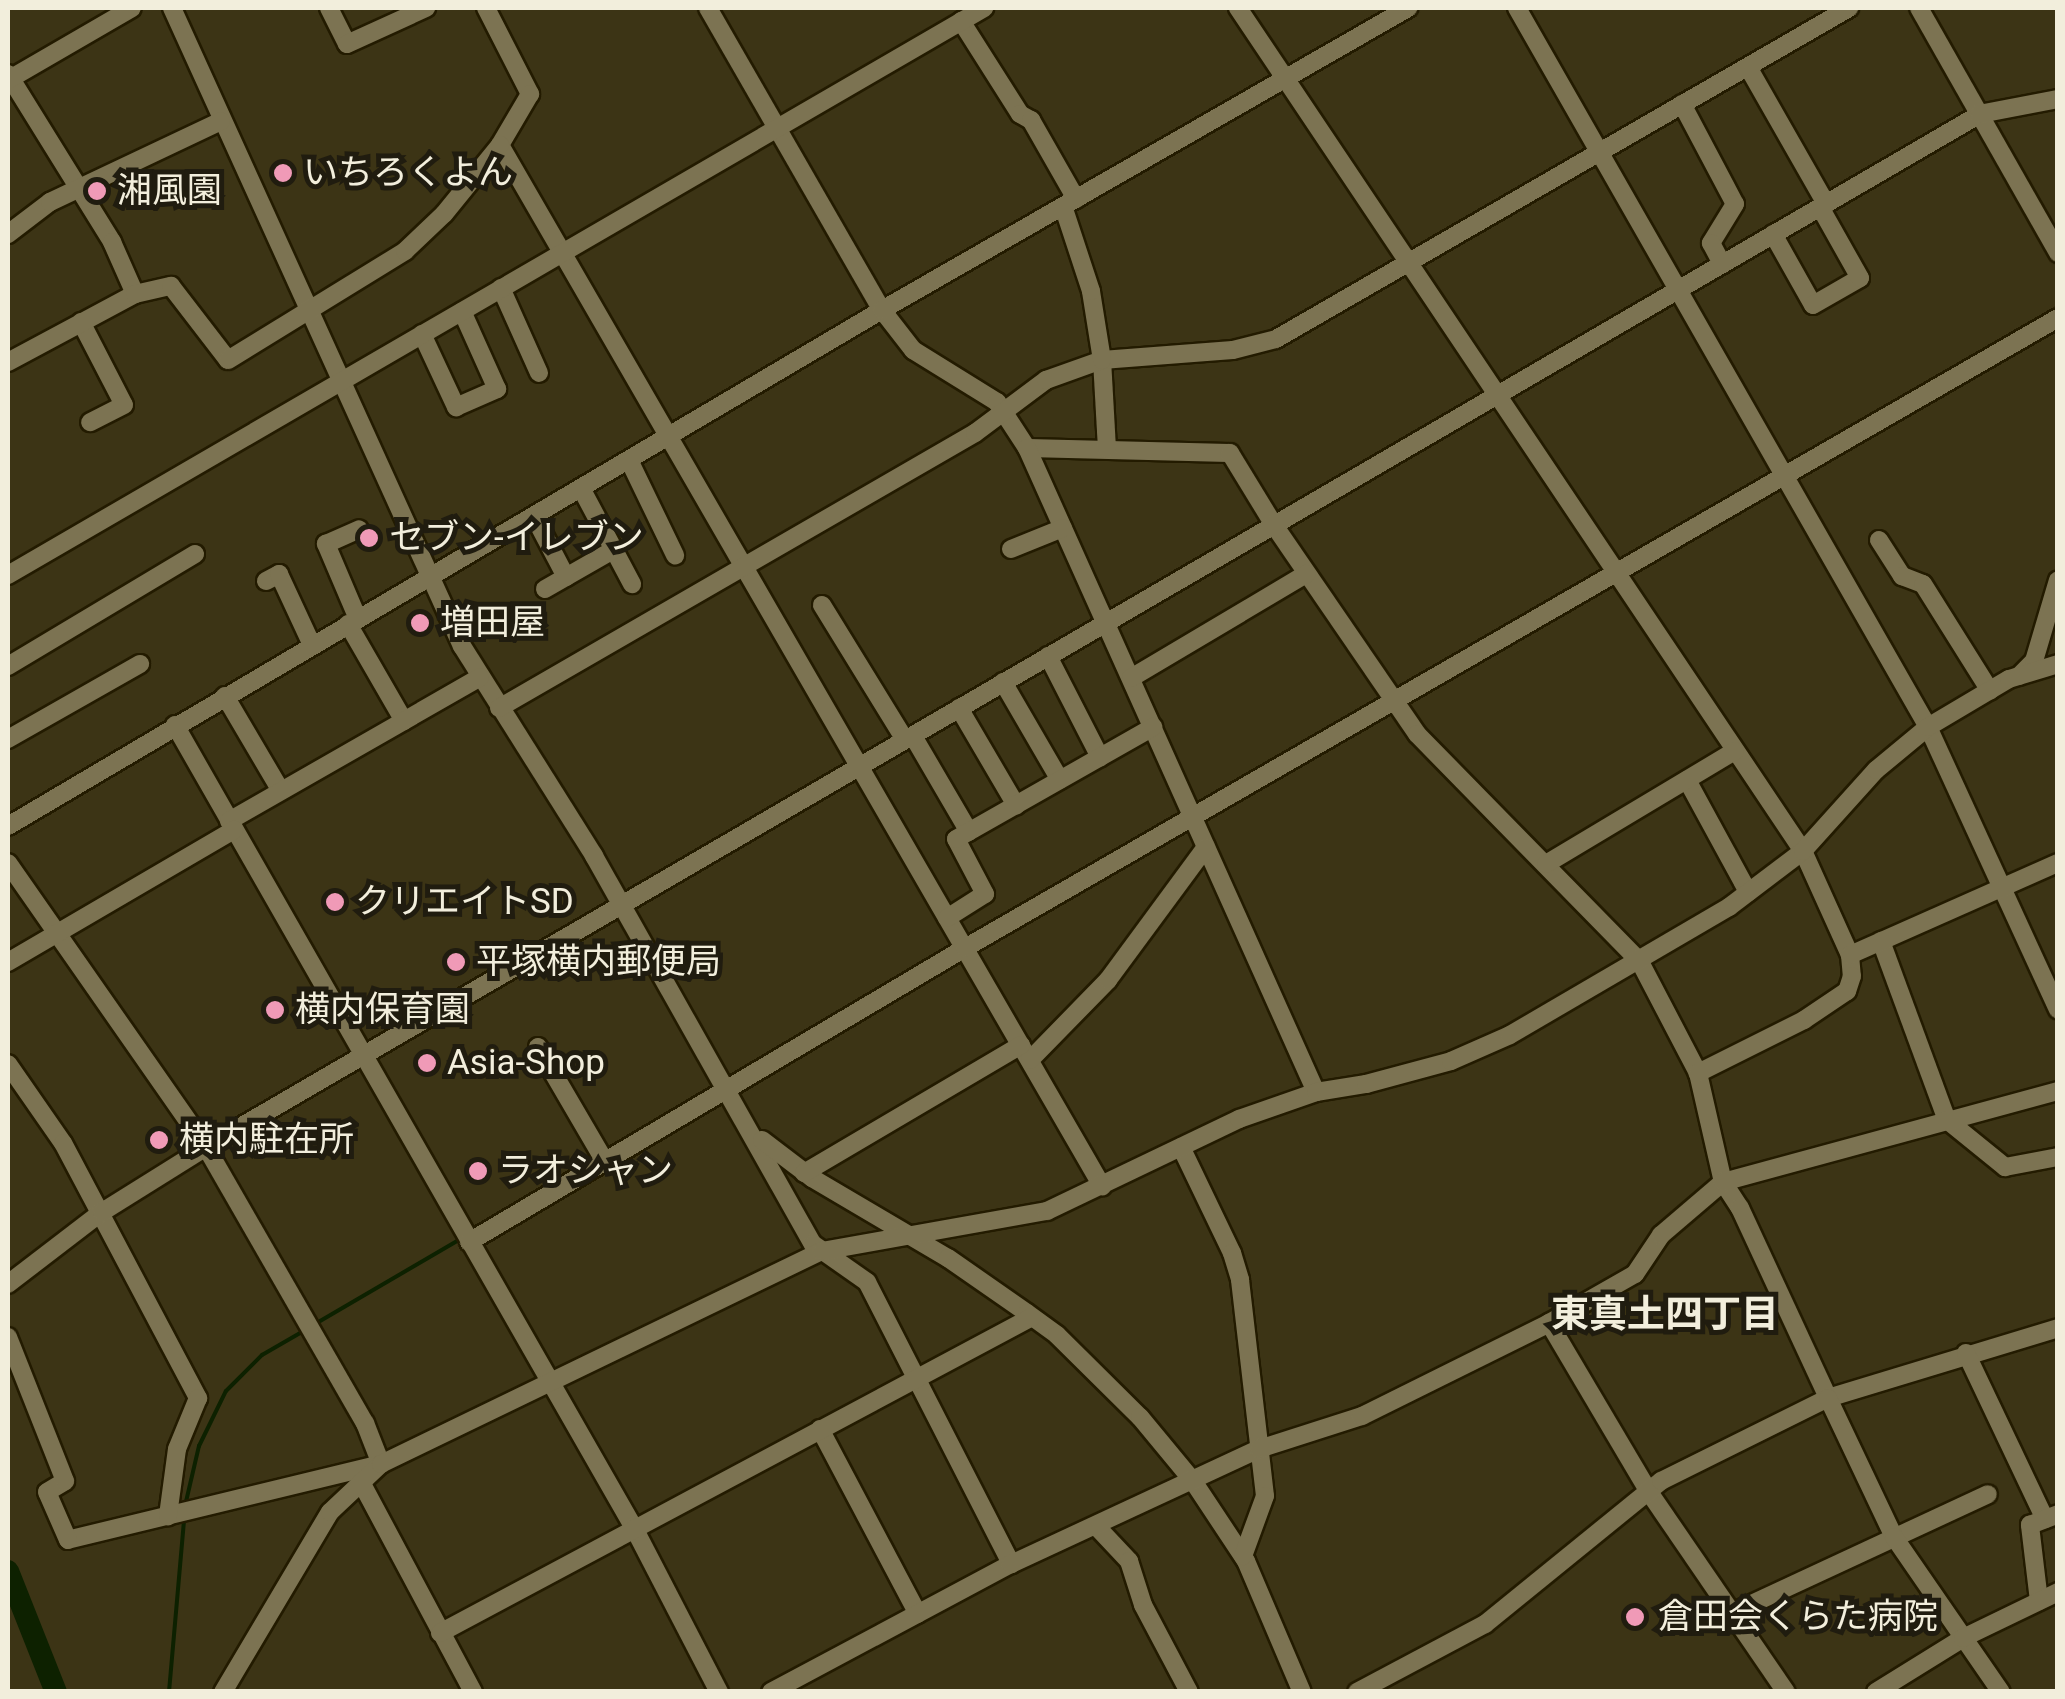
<!DOCTYPE html>
<meta charset="utf-8">
<style>
body{margin:0}
#map{position:relative;width:2065px;height:1699px;overflow:hidden;background:#3c3415;font-family:Roboto,"Noto Sans JP",sans-serif}
div>[style]{position:absolute}
.stream>*{height:4px;margin:-2px;padding:0 2px;transform-origin:2px;border-radius:2px;background:#0d2100}
.river>*{height:22px;margin:-11px;padding:0 11px;transform-origin:11px;border-radius:11px;background:#0d2100}
.roads{filter:drop-shadow(2px 0 #231b00) drop-shadow(-2px 0 #231b00) drop-shadow(0 2px #231b00) drop-shadow(0 -2px #231b00)}
.minor>*{height:18px;margin:-9px;padding:0 9px;transform-origin:9px;border-radius:9px;background:#7c7352}
.dots>*{width:28px;height:28px;translate:-50% -50%;box-sizing:border-box;border:5px solid #201c0f;border-radius:50%}
span{translate:-50% -50%;white-space:nowrap;text-align:center;line-height:1.15;-webkit-text-stroke:10px #201c0f;paint-order:stroke}
.poi-label{font-size:35px;color:#f2eedc}
.left{translate:0 -50%;text-align:left}
.neighbourhood-label{font-size:38px;color:#f2eedc;font-weight:700}
.frame{position:absolute;inset:0;border:10px solid #f2eedc;pointer-events:none}
</style>
<div id="map">
<div class="stream">
<i style="left:407px;top:1114px;width:134px;rotate:60deg"></i>
<i style="left:315px;top:1324px;width:170px;rotate:-30.3deg"></i>
<i style="left:185px;top:1506px;width:62px;rotate:-76.9deg"></i>
<i style="left:199px;top:1446px;width:61px;rotate:-63.9deg"></i>
<i style="left:226px;top:1391px;width:51px;rotate:-45deg"></i>
<i style="left:262px;top:1355px;width:52px;rotate:-30deg"></i>
<i style="left:169px;top:1692px;width:173px;rotate:-85deg"></i>
</div>
<div class="river">
<i style="left:8px;top:1571px;width:130px;rotate:68.4deg"></i>
</div>
<div class="roads">
<div class="minor">
<i style="left:172px;top:8px;width:701px;rotate:65.56deg"></i>
<i style="left:462px;top:646px;width:248px;rotate:57.8deg"></i>
<i style="left:594px;top:856px;width:446px;rotate:60.6deg"></i>
<i style="left:813px;top:1244px;width:66px;rotate:35.1deg"></i>
<i style="left:867px;top:1282px;width:317px;rotate:62.9deg"></i>
<i style="left:329px;top:8px;width:40px;rotate:63.4deg"></i>
<i style="left:347px;top:44px;width:87px;rotate:-24.5deg"></i>
<i style="left:486px;top:8px;width:97px;rotate:62.9deg"></i>
<i style="left:530px;top:94px;width:59px;rotate:120.5deg"></i>
<i style="left:500px;top:145px;width:1203px;rotate:59.96deg"></i>
<i style="left:708px;top:8px;width:349px;rotate:60.1deg"></i>
<i style="left:882px;top:310px;width:51px;rotate:52.2deg"></i>
<i style="left:913px;top:350px;width:99px;rotate:31.8deg"></i>
<i style="left:997px;top:402px;width:55px;rotate:56.9deg"></i>
<i style="left:1027px;top:448px;width:203px;rotate:1.4deg"></i>
<i style="left:1230px;top:453px;width:84px;rotate:58.6deg"></i>
<i style="left:1274px;top:525px;width:253px;rotate:55.6deg"></i>
<i style="left:1417px;top:734px;width:319px;rotate:45.6deg"></i>
<i style="left:1640px;top:962px;width:125px;rotate:62.4deg"></i>
<i style="left:1698px;top:1073px;width:112px;rotate:77.1deg"></i>
<i style="left:1723px;top:1182px;width:31px;rotate:57deg"></i>
<i style="left:1740px;top:1208px;width:209px;rotate:65.1deg"></i>
<i style="left:1828px;top:1398px;width:240px;rotate:-16.9deg"></i>
<i style="left:1238px;top:8px;width:1015px;rotate:56.17deg"></i>
<i style="left:1803px;top:851px;width:114px;rotate:65.7deg"></i>
<i style="left:1850px;top:955px;width:21px;rotate:85deg"></i>
<i style="left:1852px;top:976px;width:16px;rotate:108deg"></i>
<i style="left:1847px;top:991px;width:52px;rotate:146deg"></i>
<i style="left:1804px;top:1020px;width:119px;rotate:153.4deg"></i>
<i style="left:1517px;top:8px;width:828px;rotate:60.25deg"></i>
<i style="left:1928px;top:727px;width:311px;rotate:65.3deg"></i>
<i style="left:1919px;top:8px;width:282px;rotate:60.4deg"></i>
<i style="left:961px;top:21px;width:110px;rotate:57.6deg"></i>
<i style="left:1020px;top:114px;width:13px;rotate:29deg"></i>
<i style="left:1031px;top:120px;width:91px;rotate:60.3deg"></i>
<i style="left:1748px;top:67px;width:158px;rotate:60.3deg"></i>
<i style="left:8px;top:74px;width:198px;rotate:58.2deg"></i>
<i style="left:112px;top:242px;width:57px;rotate:66.1deg"></i>
<i style="left:8px;top:80px;width:143px;rotate:-30.1deg"></i>
<i style="left:1682px;top:104px;width:113px;rotate:62.1deg"></i>
<i style="left:1735px;top:204px;width:46px;rotate:121.6deg"></i>
<i style="left:1711px;top:243px;width:24px;rotate:62deg"></i>
<i style="left:8px;top:234px;width:53px;rotate:-37.3deg"></i>
<i style="left:50px;top:202px;width:189px;rotate:-25.3deg"></i>
<i style="left:1773px;top:234px;width:81px;rotate:60.6deg"></i>
<i style="left:1813px;top:305px;width:54px;rotate:-29.9deg"></i>
<i style="left:1860px;top:278px;width:81px;rotate:-119.4deg"></i>
<i style="left:501px;top:288px;width:93px;rotate:65.9deg"></i>
<i style="left:81px;top:322px;width:93px;rotate:62.6deg"></i>
<i style="left:124px;top:405px;width:38px;rotate:153deg"></i>
<i style="left:422px;top:334px;width:81px;rotate:65deg"></i>
<i style="left:456px;top:407px;width:45px;rotate:-23.7deg"></i>
<i style="left:497px;top:389px;width:85px;rotate:-114.2deg"></i>
<i style="left:8px;top:362px;width:144px;rotate:-28.2deg"></i>
<i style="left:135px;top:294px;width:37px;rotate:-13deg"></i>
<i style="left:171px;top:286px;width:93px;rotate:52.4deg"></i>
<i style="left:228px;top:360px;width:208px;rotate:-31.6deg"></i>
<i style="left:405px;top:251px;width:54px;rotate:-43.5deg"></i>
<i style="left:444px;top:214px;width:89px;rotate:-50.9deg"></i>
<i style="left:1027px;top:448px;width:706px;rotate:65.83deg"></i>
<i style="left:1107px;top:449px;width:89px;rotate:-93.2deg"></i>
<i style="left:1102px;top:360px;width:131px;rotate:-4.4deg"></i>
<i style="left:1233px;top:350px;width:44px;rotate:-14.3deg"></i>
<i style="left:1276px;top:339px;width:662px;rotate:-30.01deg"></i>
<i style="left:629px;top:460px;width:106px;rotate:64.2deg"></i>
<i style="left:581px;top:488px;width:109px;rotate:62deg"></i>
<i style="left:534px;top:516px;width:69px;rotate:62.3deg"></i>
<i style="left:1879px;top:540px;width:43px;rotate:57.4deg"></i>
<i style="left:1902px;top:576px;width:22px;rotate:21deg"></i>
<i style="left:1923px;top:584px;width:126px;rotate:57.9deg"></i>
<i style="left:1011px;top:549px;width:56px;rotate:-22deg"></i>
<i style="left:8px;top:575px;width:1129px;rotate:-30.15deg"></i>
<i style="left:266px;top:581px;width:15px;rotate:-28deg"></i>
<i style="left:279px;top:574px;width:78px;rotate:65.1deg"></i>
<i style="left:545px;top:589px;width:78px;rotate:-29.8deg"></i>
<i style="left:822px;top:605px;width:158px;rotate:58.4deg"></i>
<i style="left:358px;top:619px;width:82px;rotate:-113.1deg"></i>
<i style="left:326px;top:544px;width:36px;rotate:-24deg"></i>
<i style="left:348px;top:624px;width:112px;rotate:60deg"></i>
<i style="left:1048px;top:656px;width:114px;rotate:62.8deg"></i>
<i style="left:8px;top:666px;width:218px;rotate:-30.9deg"></i>
<i style="left:2019px;top:676px;width:21px;rotate:-45deg"></i>
<i style="left:2034px;top:661px;width:84px;rotate:-73.5deg"></i>
<i style="left:1131px;top:678px;width:204px;rotate:-30.7deg"></i>
<i style="left:1003px;top:682px;width:113px;rotate:59.8deg"></i>
<i style="left:225px;top:696px;width:110px;rotate:59.5deg"></i>
<i style="left:499px;top:708px;width:550px;rotate:-30.02deg"></i>
<i style="left:975px;top:433px;width:89px;rotate:-36.7deg"></i>
<i style="left:1046px;top:380px;width:59px;rotate:-19.7deg"></i>
<i style="left:1102px;top:360px;width:70px;rotate:-99.1deg"></i>
<i style="left:1091px;top:291px;width:89px;rotate:-108.2deg"></i>
<i style="left:959px;top:708px;width:113px;rotate:59.6deg"></i>
<i style="left:175px;top:725px;width:925px;rotate:60.25deg"></i>
<i style="left:634px;top:1528px;width:185px;rotate:62.6deg"></i>
<i style="left:913px;top:736px;width:111px;rotate:59.7deg"></i>
<i style="left:8px;top:739px;width:152px;rotate:-29.6deg"></i>
<i style="left:1687px;top:780px;width:128px;rotate:61.4deg"></i>
<i style="left:229px;top:821px;width:289px;rotate:-29.8deg"></i>
<i style="left:8px;top:826px;width:1015px;rotate:-30.56deg"></i>
<i style="left:882px;top:310px;width:607px;rotate:-29.86deg"></i>
<i style="left:8px;top:863px;width:346px;rotate:55.1deg"></i>
<i style="left:206px;top:1147px;width:319px;rotate:60.1deg"></i>
<i style="left:365px;top:1423px;width:44px;rotate:68.7deg"></i>
<i style="left:381px;top:1464px;width:322px;rotate:166.4deg"></i>
<i style="left:68px;top:1540px;width:52px;rotate:-113.6deg"></i>
<i style="left:47px;top:1492px;width:21px;rotate:-31deg"></i>
<i style="left:65px;top:1481px;width:155px;rotate:-111.6deg"></i>
<i style="left:1546px;top:864px;width:220px;rotate:-30.9deg"></i>
<i style="left:947px;top:918px;width:45px;rotate:-32.3deg"></i>
<i style="left:985px;top:894px;width:62px;rotate:-117.8deg"></i>
<i style="left:956px;top:839px;width:227px;rotate:-29.6deg"></i>
<i style="left:1881px;top:941px;width:191px;rotate:69.8deg"></i>
<i style="left:1947px;top:1120px;width:75px;rotate:39deg"></i>
<i style="left:2005px;top:1167px;width:54px;rotate:-10.7deg"></i>
<i style="left:1850px;top:955px;width:227px;rotate:-23.9deg"></i>
<i style="left:8px;top:962px;width:262px;rotate:-30.3deg"></i>
<i style="left:538px;top:1047px;width:131px;rotate:59.7deg"></i>
<i style="left:1030px;top:1060px;width:112px;rotate:-45.7deg"></i>
<i style="left:1108px;top:980px;width:165px;rotate:-53.6deg"></i>
<i style="left:8px;top:1064px;width:96px;rotate:55.2deg"></i>
<i style="left:63px;top:1143px;width:289px;rotate:62.1deg"></i>
<i style="left:198px;top:1398px;width:55px;rotate:112.4deg"></i>
<i style="left:177px;top:1449px;width:68px;rotate:97.7deg"></i>
<i style="left:762px;top:1140px;width:63px;rotate:37.2deg"></i>
<i style="left:812px;top:1178px;width:158px;rotate:30.5deg"></i>
<i style="left:948px;top:1258px;width:96px;rotate:34.8deg"></i>
<i style="left:1027px;top:1313px;width:37px;rotate:36deg"></i>
<i style="left:1057px;top:1335px;width:117px;rotate:44.7deg"></i>
<i style="left:1140px;top:1417px;width:83px;rotate:50.4deg"></i>
<i style="left:1193px;top:1481px;width:96px;rotate:56.5deg"></i>
<i style="left:1246px;top:1561px;width:142px;rotate:66.9deg"></i>
<i style="left:1181px;top:1147px;width:118px;rotate:64.3deg"></i>
<i style="left:1232px;top:1253px;width:28px;rotate:73deg"></i>
<i style="left:1240px;top:1280px;width:217px;rotate:83.4deg"></i>
<i style="left:1265px;top:1496px;width:64px;rotate:110.1deg"></i>
<i style="left:804px;top:1173px;width:252px;rotate:-30.5deg"></i>
<i style="left:469px;top:1242px;width:577px;rotate:-30.66deg"></i>
<i style="left:965px;top:948px;width:1262px;rotate:-29.96deg"></i>
<i style="left:8px;top:1284px;width:118px;rotate:-37.5deg"></i>
<i style="left:102px;top:1212px;width:123px;rotate:-32deg"></i>
<i style="left:206px;top:1147px;width:2053px;rotate:-30.21deg"></i>
<i style="left:1980px;top:114px;width:79px;rotate:-10.9deg"></i>
<i style="left:1549px;top:1323px;width:196px;rotate:59.4deg"></i>
<i style="left:1649px;top:1492px;width:242px;rotate:55.6deg"></i>
<i style="left:1966px;top:1353px;width:184px;rotate:64.6deg"></i>
<i style="left:820px;top:1429px;width:209px;rotate:62.1deg"></i>
<i style="left:361px;top:1482px;width:238px;rotate:61.9deg"></i>
<i style="left:1097px;top:1527px;width:47px;rotate:46.7deg"></i>
<i style="left:1129px;top:1561px;width:46px;rotate:72.3deg"></i>
<i style="left:1143px;top:1605px;width:98px;rotate:62.1deg"></i>
<i style="left:2039px;top:1601px;width:77px;rotate:-96.8deg"></i>
<i style="left:2030px;top:1525px;width:30px;rotate:-21deg"></i>
<i style="left:1732px;top:1613px;width:282px;rotate:-24.9deg"></i>
<i style="left:440px;top:1633px;width:671px;rotate:-28.09deg"></i>
<i style="left:223px;top:1692px;width:209px;rotate:-59.3deg"></i>
<i style="left:330px;top:1512px;width:70px;rotate:-43.3deg"></i>
<i style="left:381px;top:1464px;width:490px;rotate:-25.8deg"></i>
<i style="left:822px;top:1251px;width:229px;rotate:-10.1deg"></i>
<i style="left:1047px;top:1211px;width:213px;rotate:-25.6deg"></i>
<i style="left:1239px;top:1119px;width:82px;rotate:-19.3deg"></i>
<i style="left:1316px;top:1092px;width:51px;rotate:-9.1deg"></i>
<i style="left:1366px;top:1084px;width:88px;rotate:-15.1deg"></i>
<i style="left:1451px;top:1061px;width:64px;rotate:-23.8deg"></i>
<i style="left:1510px;top:1035px;width:254px;rotate:-30.3deg"></i>
<i style="left:1729px;top:907px;width:93px;rotate:-37.1deg"></i>
<i style="left:1803px;top:851px;width:109px;rotate:-48deg"></i>
<i style="left:1876px;top:770px;width:67px;rotate:-39.6deg"></i>
<i style="left:1928px;top:727px;width:94px;rotate:-30.7deg"></i>
<i style="left:2009px;top:679px;width:51px;rotate:-17deg"></i>
<i style="left:771px;top:1692px;width:272px;rotate:-28.1deg"></i>
<i style="left:1011px;top:1564px;width:273px;rotate:-24.9deg"></i>
<i style="left:1259px;top:1449px;width:108px;rotate:-17.8deg"></i>
<i style="left:1362px;top:1416px;width:209px;rotate:-26.4deg"></i>
<i style="left:1549px;top:1323px;width:99px;rotate:-29.7deg"></i>
<i style="left:1635px;top:1274px;width:47px;rotate:-56.3deg"></i>
<i style="left:1661px;top:1235px;width:82px;rotate:-40.5deg"></i>
<i style="left:1723px;top:1182px;width:347px;rotate:-15.2deg"></i>
<i style="left:1357px;top:1692px;width:145px;rotate:-28deg"></i>
<i style="left:1485px;top:1624px;width:227px;rotate:-39.1deg"></i>
<i style="left:1661px;top:1481px;width:186px;rotate:-26.4deg"></i>
<i style="left:1828px;top:1398px;width:154px;rotate:64.6deg"></i>
<i style="left:1894px;top:1537px;width:188px;rotate:55.4deg"></i>
<i style="left:1876px;top:1692px;width:102px;rotate:-31.8deg"></i>
<i style="left:1963px;top:1638px;width:106px;rotate:-25.8deg"></i>
</div>
</div>
<div class="dots">
<i style="left:283px;top:173px;background:#f09ab7"></i>
<i style="left:97px;top:191px;background:#f09ab7"></i>
<i style="left:369px;top:538px;background:#f09ab7"></i>
<i style="left:420px;top:623px;background:#f09ab7"></i>
<i style="left:335px;top:902px;background:#f09ab7"></i>
<i style="left:456px;top:962px;background:#f09ab7"></i>
<i style="left:275px;top:1010px;background:#f09ab7"></i>
<i style="left:427px;top:1063px;background:#f09ab7"></i>
<i style="left:159px;top:1140px;background:#f09ab7"></i>
<i style="left:478px;top:1171px;background:#f09ab7"></i>
<i style="left:1635px;top:1617px;background:#f09ab7"></i>
</div>
<div class="poi-label">
<span class="left" style="left:303px;top:173px">いちろくよん</span>
<span class="left" style="left:117px;top:191px">湘風園</span>
<span class="left" style="left:389px;top:538px">セブン-イレブン</span>
<span class="left" style="left:440px;top:623px">増田屋</span>
<span class="left" style="left:355px;top:902px">クリエイトSD</span>
<span class="left" style="left:476px;top:962px">平塚横内郵便局</span>
<span class="left" style="left:295px;top:1010px">横内保育園</span>
<span class="left" style="left:447px;top:1063px">Asia-Shop</span>
<span class="left" style="left:179px;top:1140px">横内駐在所</span>
<span class="left" style="left:498px;top:1171px">ラオシャン</span>
<span class="left" style="left:1658px;top:1617px">倉田会くらた病院</span>
</div>
<div class="neighbourhood-label">
<span style="left:1665px;top:1315px">東真土四丁目</span>
</div>
<div class="frame"></div>
</div>
